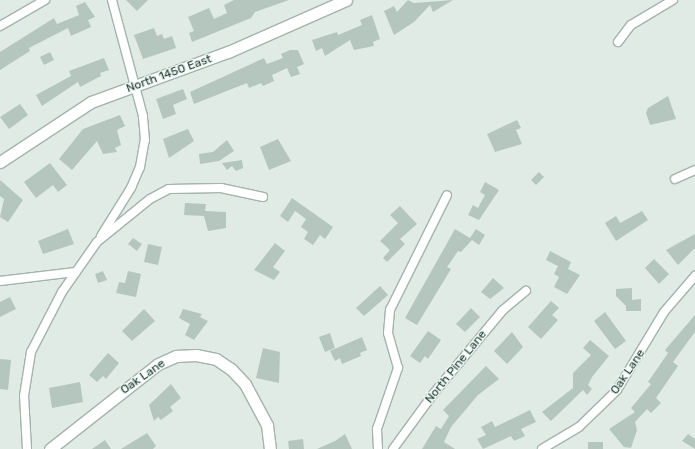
<!DOCTYPE html>
<style>
body{margin:0}
#map{position:relative;width:695px;height:449px;overflow:hidden;background:#e0ebe6;font-family:Rubik,sans-serif}
div>[style]{position:absolute}
.building>*{inset:0;background:#b5c6bf}
.roads{filter:drop-shadow(1px 0 #a3b3ad) drop-shadow(-1px 0 #a3b3ad) drop-shadow(0 1px #a3b3ad) drop-shadow(0 -1px #a3b3ad)}
.street>*{height:8px;margin:-4px;padding:0 4px;transform-origin:4px;border-radius:4px;background:#fff}
.secondary>*{height:11px;margin:-5.5px;padding:0 5.5px;transform-origin:5.5px;border-radius:5.5px;background:#fff}
span{translate:-50% -50%;white-space:nowrap;text-align:center;line-height:1.15;-webkit-text-stroke:3px #f0f8f4;paint-order:stroke}
.street-label{font-size:12px;color:#203b34}
</style>
<div id="map">
<div class="building">
<i style="clip-path:polygon(126px 0,148px 0,137px 11px)"></i>
<i style="clip-path:polygon(234px 0,289px 0,255px 12px,251px 18px,192px 42px,189px 33px,194px 31px,188px 17px,209px 8px,214px 19px,227px 13px,224px 5px)"></i>
<i style="clip-path:polygon(408px 0,414px 3px,453px 0,433px 12px,430px 5px,414px 22px,394px 35px,384px 11px,394px 6px,397px 12px)"></i>
<i style="clip-path:polygon(85px 2px,95px 17px,88px 20px,91px 27px,71px 36px,68px 28px,29px 48px,30px 51px,0 70px,0 52px,54px 18px,57px 24px,79px 15px,76px 6px)"></i>
<i style="clip-path:polygon(372px 15px,380px 39px,373px 42px,374px 46px,354px 50px,350px 40px,325px 56px,322px 48px,316px 51px,312px 40px,337px 32px,338px 35px,362px 25px,360px 20px)"></i>
<i style="clip-path:polygon(154px 28px,157px 36px,162px 34px,164px 39px,172px 36px,176px 48px,143px 59px,134px 35px)"></i>
<i style="clip-path:polygon(290px 50px,298px 50px,304px 64px,297px 67px,300px 74px,291px 77px,287px 68px,272px 75px,274px 81px,263px 86px,261px 83px,249px 88px,247px 83px,194px 104px,190px 92px,264px 58px,267px 64px,283px 58px,281px 54px)"></i>
<i style="clip-path:polygon(50px 52px,54px 60px,44px 65px,40px 57px)"></i>
<i style="clip-path:polygon(104px 58px,109px 70px,100px 73px,101px 76px,80px 87px,78px 82px,42px 106px,36px 95px,71px 76px,69px 71px)"></i>
<i style="clip-path:polygon(183px 89px,187px 99px,173px 105px,176px 114px,163px 119px,156px 99px)"></i>
<i style="clip-path:polygon(668px 96px,676px 119px,650px 125px,646px 113px,648px 108px)"></i>
<i style="clip-path:polygon(20px 104px,28px 115px,9px 129px,0 117px)"></i>
<i style="clip-path:polygon(120px 115px,125px 126px,117px 130px,121px 145px,115px 148px,117px 152px,103px 154px,97px 141px,72px 170px,59px 159px,83px 129px)"></i>
<i style="clip-path:polygon(517px 120px,521px 128px,516px 130px,522px 144px,495px 152px,487px 134px)"></i>
<i style="clip-path:polygon(188px 129px,194px 141px,169px 158px,163px 139px)"></i>
<i style="clip-path:polygon(278px 139px,291px 161px,269px 170px,260px 147px)"></i>
<i style="clip-path:polygon(227px 140px,234px 151px,219px 161px,200px 164px,199px 154px,213px 152px)"></i>
<i style="clip-path:polygon(242px 160px,243px 168px,236px 171px,232px 166px,227px 170px,222px 163px)"></i>
<i style="clip-path:polygon(50px 163px,67px 185px,58px 192px,53px 185px,36px 198px,24px 182px)"></i>
<i style="clip-path:polygon(539px 172px,544px 177px,536px 185px,531px 180px)"></i>
<i style="clip-path:polygon(0 180px,23px 200px,8px 222px,0 217px,4px 199px,0 196px)"></i>
<i style="clip-path:polygon(485px 182px,499px 190px,479px 220px,468px 215px,473px 205px,478px 208px,485px 195px,480px 192px)"></i>
<i style="clip-path:polygon(292px 198px,333px 227px,325px 239px,320px 235px,313px 245px,304px 239px,308px 232px,301px 227px,306px 219px,295px 211px,288px 222px,280px 216px)"></i>
<i style="clip-path:polygon(185px 203px,206px 204px,205px 211px,226px 212px,226px 228px,208px 231px,204px 216px,184px 215px)"></i>
<i style="clip-path:polygon(400px 206px,417px 224px,400px 239px,405px 244px,387px 262px,383px 258px,390px 250px,380px 241px,398px 223px,390px 215px)"></i>
<i style="clip-path:polygon(642px 211px,648px 220px,616px 241px,605px 223px,616px 216px,620px 223px)"></i>
<i style="clip-path:polygon(68px 229px,74px 244px,43px 254px,38px 241px)"></i>
<i style="clip-path:polygon(455px 229px,470px 238px,476px 229px,485px 235px,479px 245px,472px 240px,461px 252px,458px 251px,447px 267px,451px 269px,417px 325px,405px 318px)"></i>
<i style="clip-path:polygon(695px 234px,695px 248px,678px 265px,666px 250px)"></i>
<i style="clip-path:polygon(133px 238px,142px 244px,137px 251px,128px 244px)"></i>
<i style="clip-path:polygon(275px 243px,285px 251px,273px 267px,280px 272px,274px 280px,254px 270px)"></i>
<i style="clip-path:polygon(148px 244px,162px 247px,158px 265px,144px 262px)"></i>
<i style="clip-path:polygon(550px 251px,571px 262px,568px 269px,580px 275px,567px 294px,554px 287px,559px 277px,554px 274px,558px 266px,546px 260px)"></i>
<i style="clip-path:polygon(654px 259px,669px 274px,659px 284px,645px 268px)"></i>
<i style="clip-path:polygon(103px 271px,107px 280px,98px 283px,95px 274px)"></i>
<i style="clip-path:polygon(128px 271px,141px 274px,136px 297px,116px 293px,119px 282px,125px 283px)"></i>
<i style="clip-path:polygon(493px 278px,504px 288px,490px 299px,481px 292px)"></i>
<i style="clip-path:polygon(380px 286px,388px 295px,364px 316px,356px 308px)"></i>
<i style="clip-path:polygon(632px 288px,632px 300px,641px 299px,641px 311px,626px 311px,626px 306px,616px 296px,616px 289px)"></i>
<i style="clip-path:polygon(10px 297px,16px 309px,0 317px,0 302px)"></i>
<i style="clip-path:polygon(551px 301px,559px 308px,552px 315px,558px 320px,541px 339px,528px 327px)"></i>
<i style="clip-path:polygon(471px 308px,480px 317px,465px 332px,456px 324px)"></i>
<i style="clip-path:polygon(144px 309px,155px 321px,132px 341px,122px 331px)"></i>
<i style="clip-path:polygon(183px 309px,202px 314px,200px 317px,208px 321px,194px 340px,185px 335px,190px 324px,179px 318px)"></i>
<i style="clip-path:polygon(605px 312px,626px 341px,615px 349px,594px 321px)"></i>
<i style="clip-path:polygon(695px 315px,695px 332px,673px 362px,678px 366px,656px 398px,661px 403px,651px 413px,647px 409px,635px 422px,637px 430px,631px 448px,624px 447px,609px 429px,635px 412px,631px 408px,651px 384px,648px 382px,668px 353px,665px 350px)"></i>
<i style="clip-path:polygon(428px 331px,441px 340px,428px 359px,425px 356px,420px 363px,410px 356px)"></i>
<i style="clip-path:polygon(512px 332px,523px 347px,507px 364px,494px 351px)"></i>
<i style="clip-path:polygon(330px 333px,335px 348px,325px 352px,319px 337px)"></i>
<i style="clip-path:polygon(362px 337px,367px 350px,360px 353px,361px 356px,342px 364px,340px 358px,335px 361px,330px 351px)"></i>
<i style="clip-path:polygon(590px 340px,609px 356px,592px 377px,588px 385px,592px 389px,587px 395px,583px 390px,551px 421px,542px 412px,573px 388px,573px 373px,591px 355px,583px 348px)"></i>
<i style="clip-path:polygon(263px 348px,280px 352px,279px 383px,256px 378px)"></i>
<i style="clip-path:polygon(108px 353px,119px 363px,106px 379px,103px 376px,97px 382px,89px 375px)"></i>
<i style="clip-path:polygon(0 359px,11px 360px,8px 390px,0 389px)"></i>
<i style="clip-path:polygon(486px 366px,499px 379px,478px 395px,451px 427px,444px 442px,455px 449px,422px 449px,436px 426px,441px 429px,449px 416px,443px 410px)"></i>
<i style="clip-path:polygon(80px 382px,83px 402px,52px 408px,49px 388px)"></i>
<i style="clip-path:polygon(171px 384px,181px 398px,170px 407px,173px 411px,161px 420px,158px 417px,154px 421px,149px 405px)"></i>
<i style="clip-path:polygon(530px 410px,536px 422px,521px 429px,525px 436px,514px 441px,511px 436px,483px 449px,477px 439px,486px 435px,481px 427px,492px 421px,495px 427px)"></i>
<i style="clip-path:polygon(147px 433px,156px 446px,153px 449px,121px 449px)"></i>
<i style="clip-path:polygon(345px 434px,352px 449px,317px 449px,335px 441px)"></i>
<i style="clip-path:polygon(688px 434px,695px 439px,695px 449px,682px 441px)"></i>
<i style="clip-path:polygon(303px 439px,304px 449px,289px 449px,288px 441px)"></i>
<i style="clip-path:polygon(105px 440px,111px 449px,92px 449px)"></i>
<i style="clip-path:polygon(588px 442px,603px 442px,603px 449px,588px 449px)"></i>
</div>
<div class="roads">
<div class="street">
<i style="left:0;top:26px;width:52px;rotate:-30deg"></i>
<i style="left:618px;top:42px;width:21px;rotate:-53deg"></i>
<i style="left:631px;top:25px;width:49px;rotate:-30.8deg"></i>
<i style="left:675px;top:179px;width:22px;rotate:-24deg"></i>
<i style="left:101px;top:236px;width:57px;rotate:-58deg"></i>
<i style="left:131px;top:188px;width:23px;rotate:-67deg"></i>
<i style="left:140px;top:167px;width:27px;rotate:-80deg"></i>
<i style="left:145px;top:140px;width:24px;rotate:-95deg"></i>
<i style="left:143px;top:116px;width:120px;rotate:-105deg"></i>
<i style="left:0;top:281px;width:76px;rotate:-6.8deg"></i>
<i style="left:27px;top:449px;width:53px;rotate:-93.2deg"></i>
<i style="left:24px;top:396px;width:45px;rotate:-81deg"></i>
<i style="left:31px;top:352px;width:68px;rotate:-62.7deg"></i>
<i style="left:62px;top:292px;width:61px;rotate:-55deg"></i>
<i style="left:97px;top:242px;width:68px;rotate:-39.1deg"></i>
<i style="left:150px;top:199px;width:21px;rotate:-28deg"></i>
<i style="left:169px;top:189px;width:52px;rotate:-1.1deg"></i>
<i style="left:221px;top:188px;width:43px;rotate:12.1deg"></i>
<i style="left:378px;top:449px;width:20px;rotate:-93deg"></i>
<i style="left:377px;top:429px;width:65px;rotate:-71deg"></i>
<i style="left:398px;top:368px;width:36px;rotate:-106deg"></i>
<i style="left:388px;top:333px;width:23px;rotate:-85deg"></i>
<i style="left:390px;top:310px;width:128px;rotate:-63.6deg"></i>
<i style="left:393px;top:449px;width:69px;rotate:-53.8deg"></i>
<i style="left:434px;top:393px;width:108px;rotate:-50.3deg"></i>
<i style="left:503px;top:310px;width:30px;rotate:-40deg"></i>
<i style="left:542px;top:449px;width:43px;rotate:-30.7deg"></i>
<i style="left:579px;top:427px;width:53px;rotate:-44.2deg"></i>
<i style="left:617px;top:390px;width:91px;rotate:-58.9deg"></i>
<i style="left:664px;top:312px;width:48px;rotate:-49.3deg"></i>
</div>
<div class="secondary">
<i style="left:0;top:162px;width:109px;rotate:-33.4deg"></i>
<i style="left:91px;top:102px;width:146px;rotate:-20.1deg"></i>
<i style="left:228px;top:52px;width:129px;rotate:-23.8deg"></i>
<i style="left:50px;top:449px;width:137px;rotate:-38.2deg"></i>
<i style="left:158px;top:364px;width:20px;rotate:-24deg"></i>
<i style="left:176px;top:356px;width:20px;rotate:-3deg"></i>
<i style="left:196px;top:355px;width:20px;rotate:11deg"></i>
<i style="left:216px;top:359px;width:18px;rotate:34deg"></i>
<i style="left:231px;top:369px;width:21px;rotate:47deg"></i>
<i style="left:245px;top:384px;width:47px;rotate:61.8deg"></i>
<i style="left:267px;top:425px;width:24px;rotate:83deg"></i>
</div>
</div>
<div class="street-label">
<span style="left:169px;top:74px;rotate:-20deg">North 1450 East</span>
<span style="left:456px;top:367px;rotate:-51deg">North Pine Lane</span>
<span style="left:628px;top:372px;rotate:-56deg">Oak Lane</span>
<span style="left:143px;top:377px;rotate:-35deg">Oak Lane</span>
</div>
</div>
